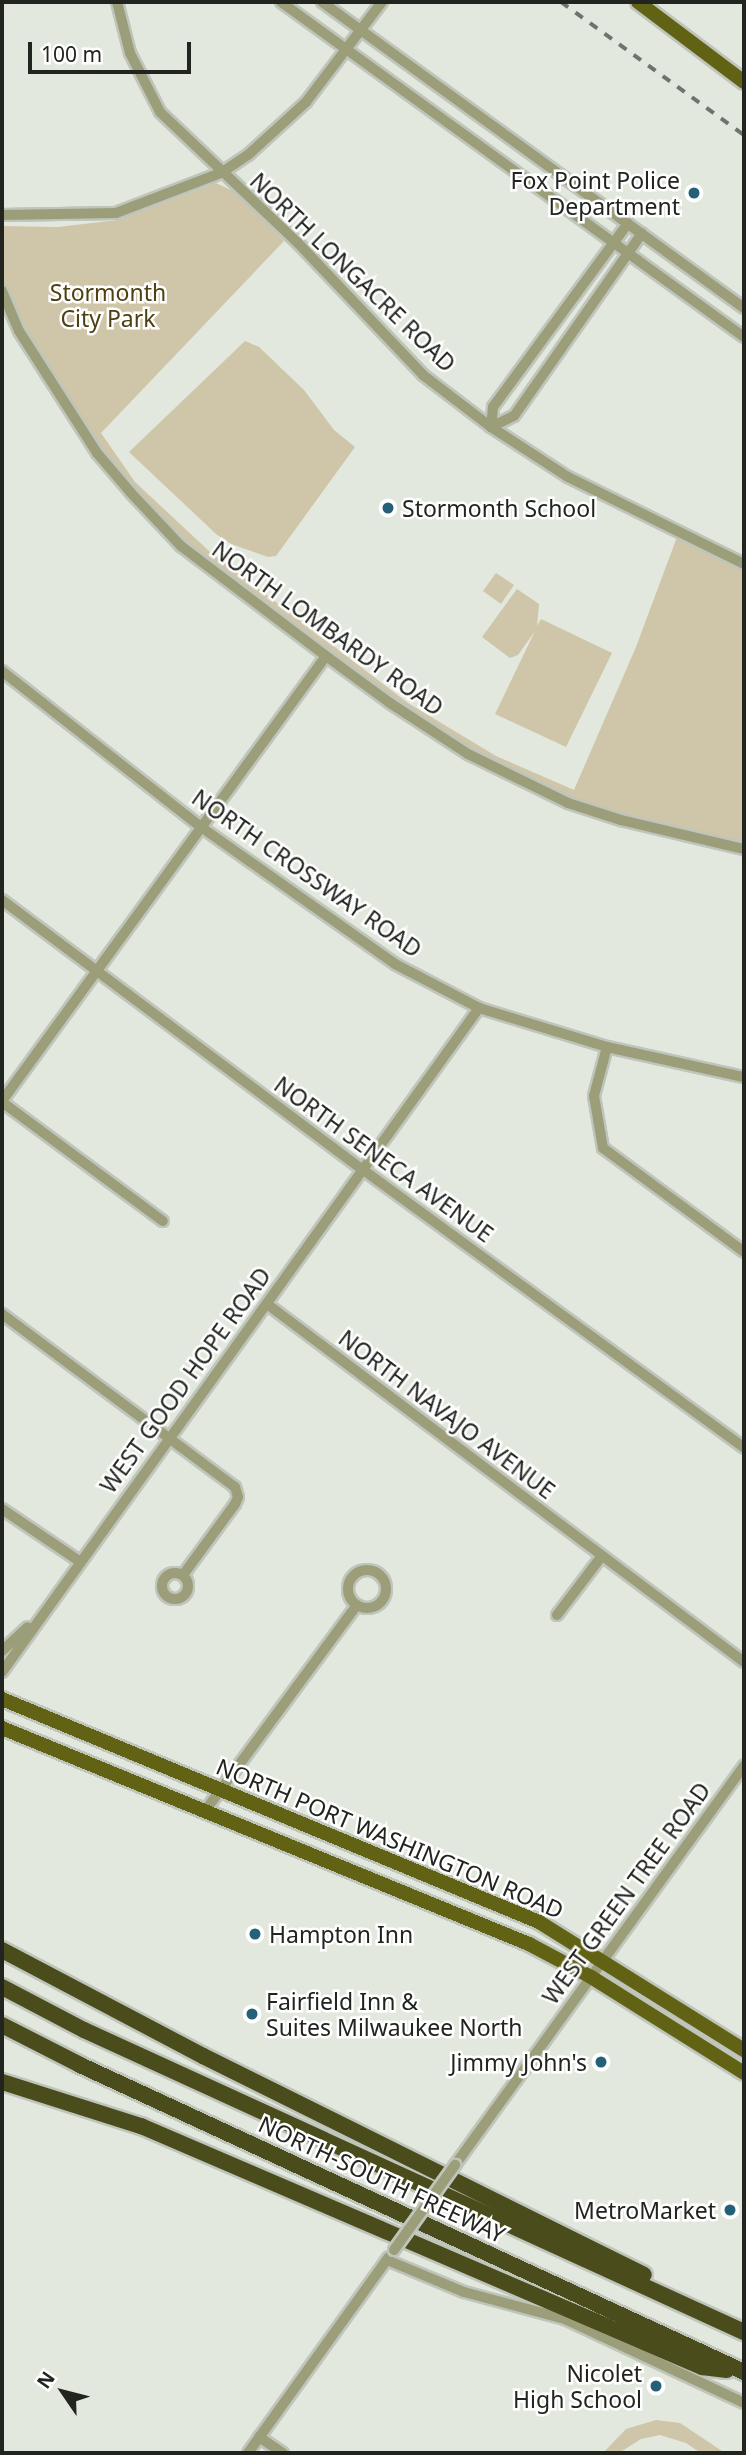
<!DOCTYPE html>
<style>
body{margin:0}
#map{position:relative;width:746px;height:2455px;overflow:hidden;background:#e2e8dd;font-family:"Noto Sans",sans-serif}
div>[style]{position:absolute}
.green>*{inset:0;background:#cfc5a8}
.roads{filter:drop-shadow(2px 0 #bfc5bb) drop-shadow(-2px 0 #bfc5bb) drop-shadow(0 2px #bfc5bb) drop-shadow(0 -2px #bfc5bb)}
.minor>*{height:10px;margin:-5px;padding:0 5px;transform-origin:5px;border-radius:5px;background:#9c9e7a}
.minor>.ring{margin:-5px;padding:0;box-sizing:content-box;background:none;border:10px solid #9c9e7a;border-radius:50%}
.major>*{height:14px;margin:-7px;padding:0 7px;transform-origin:7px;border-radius:7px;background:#616214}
.highway>*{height:16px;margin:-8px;padding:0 8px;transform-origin:8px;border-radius:8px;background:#4a4c1c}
.rail>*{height:3.5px;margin-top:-1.75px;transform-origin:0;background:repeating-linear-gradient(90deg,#6f736c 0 9px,transparent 0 18px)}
.bridges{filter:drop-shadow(2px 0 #bfc5bb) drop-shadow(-2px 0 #bfc5bb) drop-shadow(0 2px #bfc5bb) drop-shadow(0 -2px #bfc5bb)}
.minor-bridge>*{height:10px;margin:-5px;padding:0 5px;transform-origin:5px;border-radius:5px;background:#9c9e7a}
.dots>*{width:19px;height:19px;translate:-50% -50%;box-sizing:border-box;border:4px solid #fff;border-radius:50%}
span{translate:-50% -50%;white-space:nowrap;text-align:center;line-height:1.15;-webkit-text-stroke:5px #fff;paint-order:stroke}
.poi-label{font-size:23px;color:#222420}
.right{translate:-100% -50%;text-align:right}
.left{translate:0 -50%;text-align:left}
.street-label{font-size:23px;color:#222420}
.park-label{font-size:23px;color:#4e4010}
.frame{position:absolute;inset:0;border:4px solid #222420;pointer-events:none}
.north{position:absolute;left:28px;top:2357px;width:70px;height:70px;-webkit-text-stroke:5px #fff;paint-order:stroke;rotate:305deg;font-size:19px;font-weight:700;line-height:28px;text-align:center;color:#222420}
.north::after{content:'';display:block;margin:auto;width:24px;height:32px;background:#222420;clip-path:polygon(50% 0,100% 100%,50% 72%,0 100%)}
.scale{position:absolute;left:28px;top:42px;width:163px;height:32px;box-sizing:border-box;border:4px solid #222420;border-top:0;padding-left:9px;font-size:21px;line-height:24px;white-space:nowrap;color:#222420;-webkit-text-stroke:5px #fff;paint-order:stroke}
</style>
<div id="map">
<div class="green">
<i style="clip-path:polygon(216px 183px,239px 194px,284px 241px,101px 433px,135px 482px,209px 551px,408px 703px,496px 756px,574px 790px,636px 647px,677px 537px,744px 571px,744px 843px,607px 812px,560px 793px,471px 750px,424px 720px,229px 578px,159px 516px,103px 451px,47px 368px,2px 281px,2px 226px,58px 227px,118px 220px)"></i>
<i style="clip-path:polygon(245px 341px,259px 347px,304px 390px,334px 430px,355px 447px,276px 556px,268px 557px,231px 544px,216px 534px,129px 452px)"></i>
<i style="clip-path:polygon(496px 573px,514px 585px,501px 604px,483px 591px)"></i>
<i style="clip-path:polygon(517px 589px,539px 604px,537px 626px,541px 619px,612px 653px,566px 747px,495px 714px,535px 631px,518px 655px,510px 658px,482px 637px)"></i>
<i style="clip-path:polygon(656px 2420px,680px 2423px,725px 2453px,701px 2453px,686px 2443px,660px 2435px,641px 2439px,619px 2453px,603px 2453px,626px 2429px)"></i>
</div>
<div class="roads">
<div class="minor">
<i style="left:117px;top:2px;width:53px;rotate:75.7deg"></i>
<i style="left:130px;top:53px;width:66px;rotate:63deg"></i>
<i style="left:160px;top:112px;width:189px;rotate:43.5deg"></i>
<i style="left:297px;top:242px;width:183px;rotate:46.5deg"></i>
<i style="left:423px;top:375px;width:86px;rotate:37.4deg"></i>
<i style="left:491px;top:427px;width:92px;rotate:33deg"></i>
<i style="left:568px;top:477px;width:196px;rotate:26.3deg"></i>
<i style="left:281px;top:2px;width:571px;rotate:35.89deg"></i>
<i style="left:322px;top:2px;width:521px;rotate:35.95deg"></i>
<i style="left:2px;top:215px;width:114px;rotate:-1deg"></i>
<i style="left:116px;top:213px;width:112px;rotate:-20.9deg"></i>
<i style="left:221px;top:173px;width:32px;rotate:-34deg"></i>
<i style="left:248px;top:155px;width:79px;rotate:-42.4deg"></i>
<i style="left:306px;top:102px;width:126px;rotate:-52.8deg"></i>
<i style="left:2px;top:291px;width:43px;rotate:67deg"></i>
<i style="left:19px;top:331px;width:145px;rotate:57.4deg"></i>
<i style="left:97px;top:453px;width:52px;rotate:49.6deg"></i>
<i style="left:131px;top:493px;width:73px;rotate:46.7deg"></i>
<i style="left:181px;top:546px;width:182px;rotate:37.2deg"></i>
<i style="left:326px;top:656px;width:79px;rotate:36.3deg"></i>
<i style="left:390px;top:703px;width:93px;rotate:33.2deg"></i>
<i style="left:468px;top:754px;width:111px;rotate:26.1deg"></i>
<i style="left:568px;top:803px;width:56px;rotate:17.8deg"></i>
<i style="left:621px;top:820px;width:126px;rotate:13.3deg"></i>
<i style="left:491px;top:427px;width:25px;rotate:-26deg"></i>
<i style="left:514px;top:416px;width:223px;rotate:-55deg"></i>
<i style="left:491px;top:427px;width:20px;rotate:-84deg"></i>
<i style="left:493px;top:407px;width:228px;rotate:-53.7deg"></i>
<i style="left:2px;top:671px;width:253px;rotate:38.1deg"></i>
<i style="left:201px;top:827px;width:237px;rotate:35.2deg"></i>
<i style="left:395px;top:964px;width:95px;rotate:27.6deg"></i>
<i style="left:479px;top:1008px;width:134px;rotate:16.9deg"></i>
<i style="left:607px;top:1047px;width:140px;rotate:12.4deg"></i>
<i style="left:2px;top:900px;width:449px;rotate:36.8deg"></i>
<i style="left:362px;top:1169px;width:473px;rotate:36.1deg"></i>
<i style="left:607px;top:1047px;width:51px;rotate:104.9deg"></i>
<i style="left:594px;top:1096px;width:53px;rotate:80.2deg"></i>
<i style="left:603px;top:1148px;width:175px;rotate:36.4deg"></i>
<i style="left:2px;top:1101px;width:550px;rotate:-53.94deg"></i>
<i style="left:2px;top:1102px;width:200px;rotate:36.5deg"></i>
<i style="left:267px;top:1304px;width:596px;rotate:36.89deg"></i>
<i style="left:2px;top:1314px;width:290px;rotate:36.6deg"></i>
<i style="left:235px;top:1487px;width:10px;rotate:73deg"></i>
<i style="left:238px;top:1497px;width:8px;rotate:113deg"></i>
<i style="left:235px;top:1504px;width:88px;rotate:126.2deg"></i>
<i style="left:2px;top:1509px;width:93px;rotate:34deg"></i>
<i class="ring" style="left:348px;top:1570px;width:28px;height:28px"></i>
<i class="ring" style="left:162px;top:1573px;width:16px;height:16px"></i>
<i style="left:557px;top:1615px;width:73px;rotate:-52.8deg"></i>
<i style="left:2px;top:1651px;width:35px;rotate:-43deg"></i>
<i style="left:2px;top:1672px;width:818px;rotate:-54.31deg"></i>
<i style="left:205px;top:1811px;width:256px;rotate:-53.6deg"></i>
<i style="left:455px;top:2165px;width:493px;rotate:-54.1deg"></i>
<i style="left:387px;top:2260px;width:83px;rotate:22.6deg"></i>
<i style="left:464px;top:2292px;width:105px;rotate:15deg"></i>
<i style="left:565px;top:2319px;width:198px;rotate:25.1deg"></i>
<i style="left:259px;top:2437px;width:29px;rotate:34deg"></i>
<i style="left:248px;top:2453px;width:241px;rotate:-54.3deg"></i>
</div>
<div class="major">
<i style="left:638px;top:2px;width:133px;rotate:37deg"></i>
<i style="left:2px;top:1699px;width:581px;rotate:22.55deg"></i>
<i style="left:539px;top:1922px;width:242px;rotate:32deg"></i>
<i style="left:2px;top:1728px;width:570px;rotate:22.29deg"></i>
<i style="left:529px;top:1944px;width:70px;rotate:28deg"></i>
<i style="left:591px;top:1977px;width:181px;rotate:32.1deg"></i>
</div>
<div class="highway">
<i style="left:2px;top:1950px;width:227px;rotate:27.8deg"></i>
<i style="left:203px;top:2056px;width:492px;rotate:26.4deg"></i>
<i style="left:2px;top:1987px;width:93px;rotate:27.7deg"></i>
<i style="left:84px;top:2030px;width:726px;rotate:24.59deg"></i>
<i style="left:2px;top:2025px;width:88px;rotate:27.1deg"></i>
<i style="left:80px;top:2065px;width:732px;rotate:24.81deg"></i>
<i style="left:2px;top:2082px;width:146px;rotate:17.6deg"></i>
<i style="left:141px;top:2126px;width:611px;rotate:23.25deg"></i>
<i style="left:702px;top:2367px;width:25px;rotate:7deg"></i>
</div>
</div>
<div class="rail">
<i style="left:561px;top:2px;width:226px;rotate:36deg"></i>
</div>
<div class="bridges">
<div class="minor-bridge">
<i style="left:394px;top:2250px;width:105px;rotate:-54.3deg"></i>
</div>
</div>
<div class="dots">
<i style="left:694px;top:193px;background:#246178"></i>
<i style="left:388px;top:508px;background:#246178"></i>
<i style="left:255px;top:1934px;background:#246178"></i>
<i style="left:252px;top:2014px;background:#246178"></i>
<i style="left:601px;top:2062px;background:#246178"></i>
<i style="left:730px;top:2210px;background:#246178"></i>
<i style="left:656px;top:2386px;background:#246178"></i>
</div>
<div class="poi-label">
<span class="right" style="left:680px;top:193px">Fox Point Police<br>Department</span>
<span class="left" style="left:402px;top:508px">Stormonth School</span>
<span class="left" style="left:269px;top:1934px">Hampton Inn</span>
<span class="left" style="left:266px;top:2014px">Fairfield Inn &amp;<br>Suites Milwaukee North</span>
<span class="right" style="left:587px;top:2062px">Jimmy John's</span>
<span class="right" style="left:716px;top:2210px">MetroMarket</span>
<span class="right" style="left:642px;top:2386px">Nicolet<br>High School</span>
</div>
<div class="street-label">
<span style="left:353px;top:272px;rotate:44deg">NORTH LONGACRE ROAD</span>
<span style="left:328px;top:628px;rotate:36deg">NORTH LOMBARDY ROAD</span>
<span style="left:307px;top:873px;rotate:35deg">NORTH CROSSWAY ROAD</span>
<span style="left:384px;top:1159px;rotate:36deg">NORTH SENECA AVENUE</span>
<span style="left:185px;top:1380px;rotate:-54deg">WEST GOOD HOPE ROAD</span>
<span style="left:447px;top:1414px;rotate:37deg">NORTH NAVAJO AVENUE</span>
<span style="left:390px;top:1838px;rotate:23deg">NORTH PORT WASHINGTON ROAD</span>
<span style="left:626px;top:1893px;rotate:-54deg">WEST GREEN TREE ROAD</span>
<span style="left:382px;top:2179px;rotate:25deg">NORTH-SOUTH FREEWAY</span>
</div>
<div class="park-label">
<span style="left:108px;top:305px">Stormonth<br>City Park</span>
</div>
<div class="frame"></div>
<div class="north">N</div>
<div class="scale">100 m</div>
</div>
